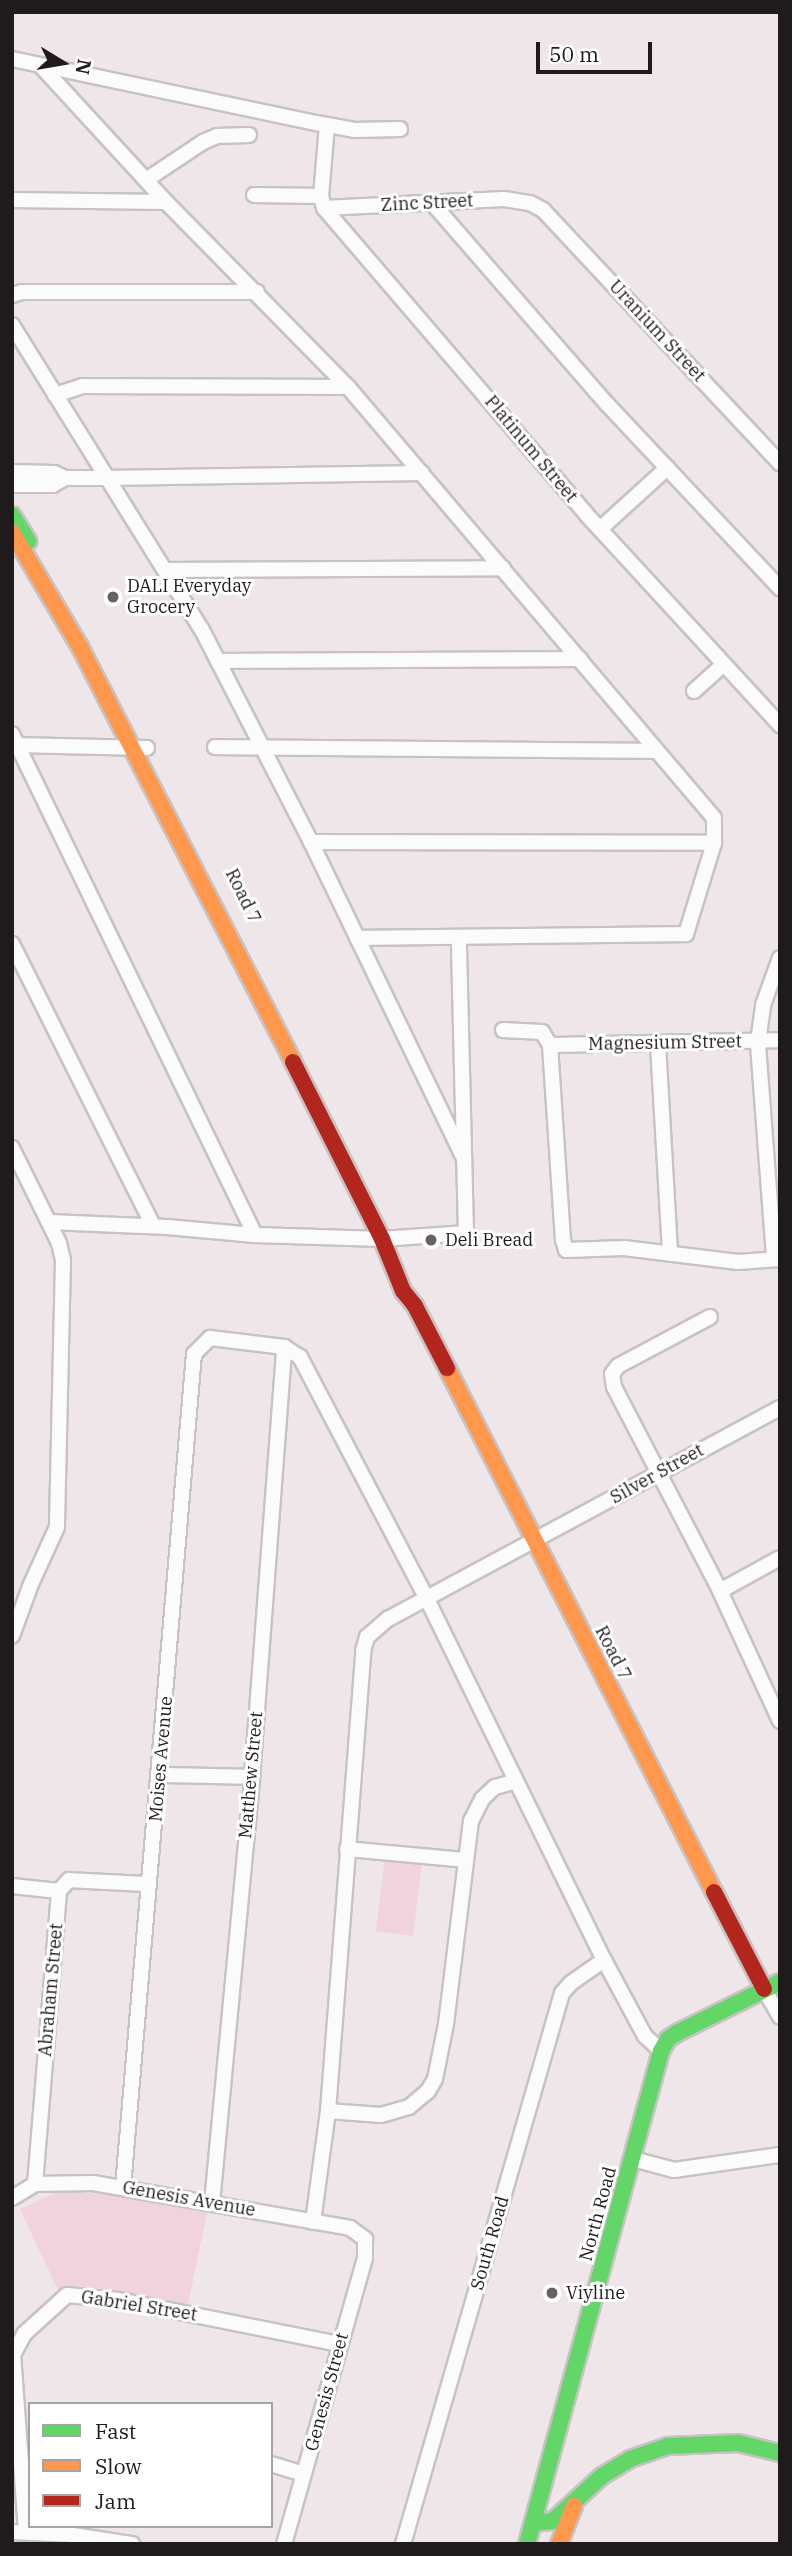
<!DOCTYPE html>
<style>
body{margin:0}
#map{position:relative;width:792px;height:2556px;overflow:hidden;background:#eee6e8;font-family:"IBM Plex Serif",serif}
div>[style]{position:absolute}
.green>*{inset:0;background:#f0d3dc}
.roads{filter:drop-shadow(2px 0 #c8c2c3) drop-shadow(-2px 0 #c8c2c3) drop-shadow(0 2px #c8c2c3) drop-shadow(0 -2px #c8c2c3)}
.street>*{height:14px;margin:-7px;padding:0 7px;transform-origin:7px;border-radius:7px;background:#fcfbfc}
.fast>*{height:16px;margin:-8px;padding:0 8px;transform-origin:8px;border-radius:8px;background:#63d668}
.slow>*{height:16px;margin:-8px;padding:0 8px;transform-origin:8px;border-radius:8px;background:#ff974d}
.jam>*{height:16px;margin:-8px;padding:0 8px;transform-origin:8px;border-radius:8px;background:#b3261e}
.dots>*{width:19px;height:19px;translate:-50% -50%;box-sizing:border-box;border:4px solid #fff;border-radius:50%}
span{translate:-50% -50%;white-space:nowrap;text-align:center;line-height:1.15;-webkit-text-stroke:6px #fff;paint-order:stroke}
.street-label{font-size:18px;color:#1f1a1c}
.poi-label{font-size:18px;color:#1f1a1c}
.left{translate:0 -50%;text-align:left}
.frame{position:absolute;inset:0;border:14px solid #1f1a1c;pointer-events:none}
.legend{position:absolute;left:28px;top:2402px;width:245px;height:126px;box-sizing:border-box;background:#fff;border:2px solid #a5a3a4;margin:0;padding:9px 12px;list-style:none;font-size:21px;color:#1f1a1c}
.legend li{display:flex;align-items:center;gap:14px;height:35px}
.legend b{width:35px;border:2px solid #a5a3a4}
.north{position:absolute;left:28px;top:28px;width:70px;height:70px;-webkit-text-stroke:5px #fff;paint-order:stroke;rotate:101deg;font-size:19px;font-weight:700;line-height:28px;text-align:center;color:#1f1a1c}
.north::after{content:'';display:block;margin:auto;width:24px;height:32px;background:#1f1a1c;clip-path:polygon(50% 0,100% 100%,50% 72%,0 100%)}
.scale{position:absolute;left:536px;top:42px;width:116px;height:32px;box-sizing:border-box;border:4px solid #1f1a1c;border-top:0;padding-left:9px;font-size:21px;line-height:24px;white-space:nowrap;color:#1f1a1c;-webkit-text-stroke:5px #fff;paint-order:stroke}
</style>
<div id="map">
<div class="green">
<i style="clip-path:polygon(385px 1857px,422px 1862px,413px 1936px,376px 1931px)"></i>
<i style="clip-path:polygon(70px 2191px,138px 2198px,207px 2213px,188px 2304px,89px 2287px,71px 2286px,58px 2290px,20px 2209px,55px 2193px)"></i>
</div>
<div class="roads">
<div class="street">
<i style="left:12px;top:59px;width:311px;rotate:11.9deg"></i>
<i style="left:316px;top:123px;width:39px;rotate:10deg"></i>
<i style="left:354px;top:130px;width:46px;rotate:-1.2deg"></i>
<i style="left:41px;top:66px;width:185px;rotate:47.4deg"></i>
<i style="left:166px;top:202px;width:260px;rotate:45.5deg"></i>
<i style="left:348px;top:387px;width:565px;rotate:49.66deg"></i>
<i style="left:714px;top:818px;width:25px;rotate:90deg"></i>
<i style="left:714px;top:843px;width:95px;rotate:107.1deg"></i>
<i style="left:686px;top:934px;width:329px;rotate:179.3deg"></i>
<i style="left:327px;top:125px;width:71px;rotate:94.8deg"></i>
<i style="left:321px;top:196px;width:12px;rotate:76deg"></i>
<i style="left:324px;top:208px;width:403px;rotate:49.4deg"></i>
<i style="left:586px;top:514px;width:287px;rotate:47.4deg"></i>
<i style="left:146px;top:180px;width:69px;rotate:-33.7deg"></i>
<i style="left:203px;top:142px;width:15px;rotate:-23deg"></i>
<i style="left:217px;top:136px;width:32px;rotate:-2deg"></i>
<i style="left:254px;top:195px;width:67px;rotate:0.9deg"></i>
<i style="left:12px;top:200px;width:154px;rotate:0.7deg"></i>
<i style="left:433px;top:204px;width:265px;rotate:49deg"></i>
<i style="left:607px;top:404px;width:253px;rotate:46.8deg"></i>
<i style="left:324px;top:208px;width:180px;rotate:-2.9deg"></i>
<i style="left:504px;top:199px;width:26px;rotate:9deg"></i>
<i style="left:530px;top:203px;width:15px;rotate:28deg"></i>
<i style="left:543px;top:210px;width:347px;rotate:46.9deg"></i>
<i style="left:12px;top:295px;width:10px;rotate:-17deg"></i>
<i style="left:22px;top:292px;width:235px"></i>
<i style="left:12px;top:325px;width:359px;rotate:58.1deg"></i>
<i style="left:202px;top:630px;width:238px;rotate:62.8deg"></i>
<i style="left:311px;top:842px;width:352px;rotate:64.2deg"></i>
<i style="left:55px;top:395px;width:28px;rotate:-18deg"></i>
<i style="left:82px;top:386px;width:266px;rotate:0.2deg"></i>
<i style="left:12px;top:472px;width:42px;rotate:1.4deg"></i>
<i style="left:54px;top:473px;width:12px;rotate:24deg"></i>
<i style="left:65px;top:478px;width:40px"></i>
<i style="left:105px;top:478px;width:317px;rotate:-0.9deg"></i>
<i style="left:12px;top:485px;width:41px"></i>
<i style="left:53px;top:485px;width:14px;rotate:-30deg"></i>
<i style="left:600px;top:529px;width:91px;rotate:-42.3deg"></i>
<i style="left:166px;top:570px;width:337px;rotate:-0.3deg"></i>
<i style="left:218px;top:661px;width:362px;rotate:-0.3deg"></i>
<i style="left:694px;top:691px;width:39px;rotate:-42deg"></i>
<i style="left:12px;top:734px;width:557px;rotate:64.13deg"></i>
<i style="left:14px;top:745px;width:133px;rotate:1.3deg"></i>
<i style="left:215px;top:747px;width:441px;rotate:0.5deg"></i>
<i style="left:311px;top:842px;width:403px;rotate:0.1deg"></i>
<i style="left:12px;top:944px;width:315px;rotate:63.4deg"></i>
<i style="left:503px;top:1030px;width:39px;rotate:3deg"></i>
<i style="left:542px;top:1032px;width:15px;rotate:58deg"></i>
<i style="left:550px;top:1045px;width:195px;rotate:86.2deg"></i>
<i style="left:563px;top:1240px;width:10px;rotate:73deg"></i>
<i style="left:566px;top:1250px;width:58px;rotate:-2deg"></i>
<i style="left:624px;top:1248px;width:115px;rotate:7deg"></i>
<i style="left:738px;top:1262px;width:42px;rotate:-4.1deg"></i>
<i style="left:658px;top:1044px;width:210px;rotate:86.7deg"></i>
<i style="left:550px;top:1045px;width:230px;rotate:-1.2deg"></i>
<i style="left:12px;top:1148px;width:106px;rotate:63.7deg"></i>
<i style="left:59px;top:1243px;width:17px;rotate:77deg"></i>
<i style="left:63px;top:1260px;width:267px;rotate:91.3deg"></i>
<i style="left:57px;top:1527px;width:63px;rotate:114.5deg"></i>
<i style="left:31px;top:1584px;width:55px;rotate:110.1deg"></i>
<i style="left:49px;top:1222px;width:118px;rotate:2.4deg"></i>
<i style="left:167px;top:1227px;width:88px;rotate:5.2deg"></i>
<i style="left:255px;top:1235px;width:127px;rotate:1.8deg"></i>
<i style="left:382px;top:1239px;width:84px;rotate:-4.1deg"></i>
<i style="left:466px;top:1233px;width:296px;rotate:-91.4deg"></i>
<i style="left:774px;top:1257px;width:216px;rotate:-94.3deg"></i>
<i style="left:758px;top:1042px;width:37px;rotate:-82deg"></i>
<i style="left:763px;top:1005px;width:50px;rotate:-70.1deg"></i>
<i style="left:710px;top:1317px;width:104px;rotate:152deg"></i>
<i style="left:618px;top:1366px;width:10px;rotate:127deg"></i>
<i style="left:612px;top:1374px;width:13px;rotate:81deg"></i>
<i style="left:614px;top:1387px;width:230px;rotate:62.5deg"></i>
<i style="left:720px;top:1591px;width:143px;rotate:65.2deg"></i>
<i style="left:720px;top:1591px;width:68px;rotate:-28.8deg"></i>
<i style="left:160px;top:1775px;width:92px;rotate:1.2deg"></i>
<i style="left:347px;top:1849px;width:119px;rotate:5.3deg"></i>
<i style="left:12px;top:1886px;width:47px;rotate:6.1deg"></i>
<i style="left:764px;top:1989px;width:32px;rotate:60deg"></i>
<i style="left:328px;top:2111px;width:53px;rotate:4.3deg"></i>
<i style="left:381px;top:2115px;width:29px;rotate:-16deg"></i>
<i style="left:409px;top:2107px;width:25px;rotate:-40deg"></i>
<i style="left:428px;top:2091px;width:14px;rotate:-60deg"></i>
<i style="left:435px;top:2079px;width:56px;rotate:-78.7deg"></i>
<i style="left:446px;top:2024px;width:205px;rotate:-83deg"></i>
<i style="left:471px;top:1821px;width:25px;rotate:-63deg"></i>
<i style="left:482px;top:1799px;width:18px;rotate:-43deg"></i>
<i style="left:495px;top:1787px;width:20px;rotate:-15deg"></i>
<i style="left:633px;top:2159px;width:42px;rotate:15deg"></i>
<i style="left:674px;top:2170px;width:107px;rotate:-8.1deg"></i>
<i style="left:35px;top:2184px;width:294px;rotate:-85.3deg"></i>
<i style="left:59px;top:1891px;width:15px;rotate:-48deg"></i>
<i style="left:69px;top:1880px;width:80px;rotate:2.9deg"></i>
<i style="left:123px;top:2187px;width:836px;rotate:-85.13deg"></i>
<i style="left:194px;top:1354px;width:23px;rotate:-45deg"></i>
<i style="left:210px;top:1338px;width:75px;rotate:6.9deg"></i>
<i style="left:284px;top:1347px;width:19px;rotate:32deg"></i>
<i style="left:300px;top:1357px;width:273px;rotate:62.3deg"></i>
<i style="left:427px;top:1599px;width:402px;rotate:63.9deg"></i>
<i style="left:604px;top:1960px;width:86px;rotate:61.7deg"></i>
<i style="left:645px;top:2036px;width:22px;rotate:43deg"></i>
<i style="left:12px;top:2198px;width:27px;rotate:-31deg"></i>
<i style="left:35px;top:2184px;width:58px;rotate:-1deg"></i>
<i style="left:93px;top:2183px;width:261px;rotate:9.9deg"></i>
<i style="left:350px;top:2228px;width:19px;rotate:36deg"></i>
<i style="left:365px;top:2239px;width:19px;rotate:90deg"></i>
<i style="left:365px;top:2258px;width:297px;rotate:105.8deg"></i>
<i style="left:212px;top:2203px;width:428px;rotate:-84.6deg"></i>
<i style="left:252px;top:1777px;width:431px;rotate:-85.7deg"></i>
<i style="left:313px;top:2222px;width:112px;rotate:-82.3deg"></i>
<i style="left:328px;top:2111px;width:461px;rotate:-85.6deg"></i>
<i style="left:363px;top:1651px;width:15px;rotate:-74deg"></i>
<i style="left:367px;top:1637px;width:28px;rotate:-41deg"></i>
<i style="left:388px;top:1619px;width:445px;rotate:-28.3deg"></i>
<i style="left:271px;top:2464px;width:34px;rotate:17deg"></i>
<i style="left:26px;top:2531px;width:176px;rotate:-94.2deg"></i>
<i style="left:13px;top:2355px;width:24px;rotate:-62deg"></i>
<i style="left:24px;top:2334px;width:58px;rotate:-42.2deg"></i>
<i style="left:67px;top:2295px;width:52px;rotate:5.5deg"></i>
<i style="left:119px;top:2300px;width:225px;rotate:11.3deg"></i>
<i style="left:12px;top:2532px;width:61px;rotate:2.8deg"></i>
<i style="left:73px;top:2535px;width:60px;rotate:8.7deg"></i>
<i style="left:403px;top:2544px;width:573px;rotate:-73.9deg"></i>
<i style="left:562px;top:1993px;width:13px;rotate:-48deg"></i>
<i style="left:571px;top:1983px;width:40px;rotate:-34.9deg"></i>
</div>
<div class="fast">
<i style="left:12px;top:515px;width:31px;rotate:58deg"></i>
<i style="left:533px;top:2523px;width:20px;rotate:-6deg"></i>
<i style="left:553px;top:2521px;width:67px;rotate:-42.6deg"></i>
<i style="left:602px;top:2476px;width:33px;rotate:-31deg"></i>
<i style="left:630px;top:2459px;width:40px;rotate:-18.9deg"></i>
<i style="left:668px;top:2446px;width:70px;rotate:-2.5deg"></i>
<i style="left:738px;top:2443px;width:43px;rotate:13.4deg"></i>
<i style="left:527px;top:2544px;width:511px;rotate:-74.79deg"></i>
<i style="left:661px;top:2051px;width:14px;rotate:-60deg"></i>
<i style="left:668px;top:2039px;width:11px;rotate:-34deg"></i>
<i style="left:677px;top:2033px;width:115px;rotate:-26.3deg"></i>
</div>
<div class="slow">
<i style="left:12px;top:532px;width:134px;rotate:59.4deg"></i>
<i style="left:80px;top:647px;width:466px;rotate:62.8deg"></i>
<i style="left:447px;top:1368px;width:588px;rotate:63deg"></i>
<i style="left:559px;top:2544px;width:41px;rotate:-68.5deg"></i>
</div>
<div class="jam">
<i style="left:293px;top:1062px;width:198px;rotate:63.3deg"></i>
<i style="left:382px;top:1239px;width:56px;rotate:68deg"></i>
<i style="left:403px;top:1291px;width:19px;rotate:51deg"></i>
<i style="left:415px;top:1306px;width:70px;rotate:62.7deg"></i>
<i style="left:714px;top:1892px;width:109px;rotate:62.7deg"></i>
</div>
</div>
<div class="dots">
<i style="left:113px;top:597px;background:#676163"></i>
<i style="left:431px;top:1240px;background:#676163"></i>
<i style="left:552px;top:2293px;background:#676163"></i>
</div>
<div class="street-label">
<span style="left:427px;top:203px;rotate:-3deg">Zinc Street</span>
<span style="left:657px;top:331px;rotate:47deg">Uranium Street</span>
<span style="left:531px;top:449px;rotate:50deg">Platinum Street</span>
<span style="left:243px;top:896px;rotate:64deg">Road 7</span>
<span style="left:665px;top:1043px;rotate:-1deg">Magnesium Street</span>
<span style="left:657px;top:1474px;rotate:-29deg">Silver Street</span>
<span style="left:613px;top:1653px;rotate:63deg">Road 7</span>
<span style="left:161px;top:1759px;rotate:-85deg">Moises Avenue</span>
<span style="left:251px;top:1775px;rotate:-85deg">Matthew Street</span>
<span style="left:51px;top:1990px;rotate:-85deg">Abraham Street</span>
<span style="left:189px;top:2199px;rotate:10deg">Genesis Avenue</span>
<span style="left:598px;top:2214px;rotate:-75deg">North Road</span>
<span style="left:490px;top:2243px;rotate:-74deg">South Road</span>
<span style="left:139px;top:2306px;rotate:9deg">Gabriel Street</span>
<span style="left:327px;top:2392px;rotate:-75deg">Genesis Street</span>
</div>
<div class="poi-label">
<span class="left" style="left:127px;top:597px">DALI Everyday<br>Grocery</span>
<span class="left" style="left:445px;top:1240px">Deli Bread</span>
<span class="left" style="left:566px;top:2293px">Viyline</span>
</div>
<div class="frame"></div>
<ul class="legend">
<li><b style="height:9px;background:#63d668"></b>Fast</li>
<li><b style="height:9px;background:#ff974d"></b>Slow</li>
<li><b style="height:9px;background:#b3261e"></b>Jam</li>
</ul>
<div class="north">N</div>
<div class="scale">50 m</div>
</div>
